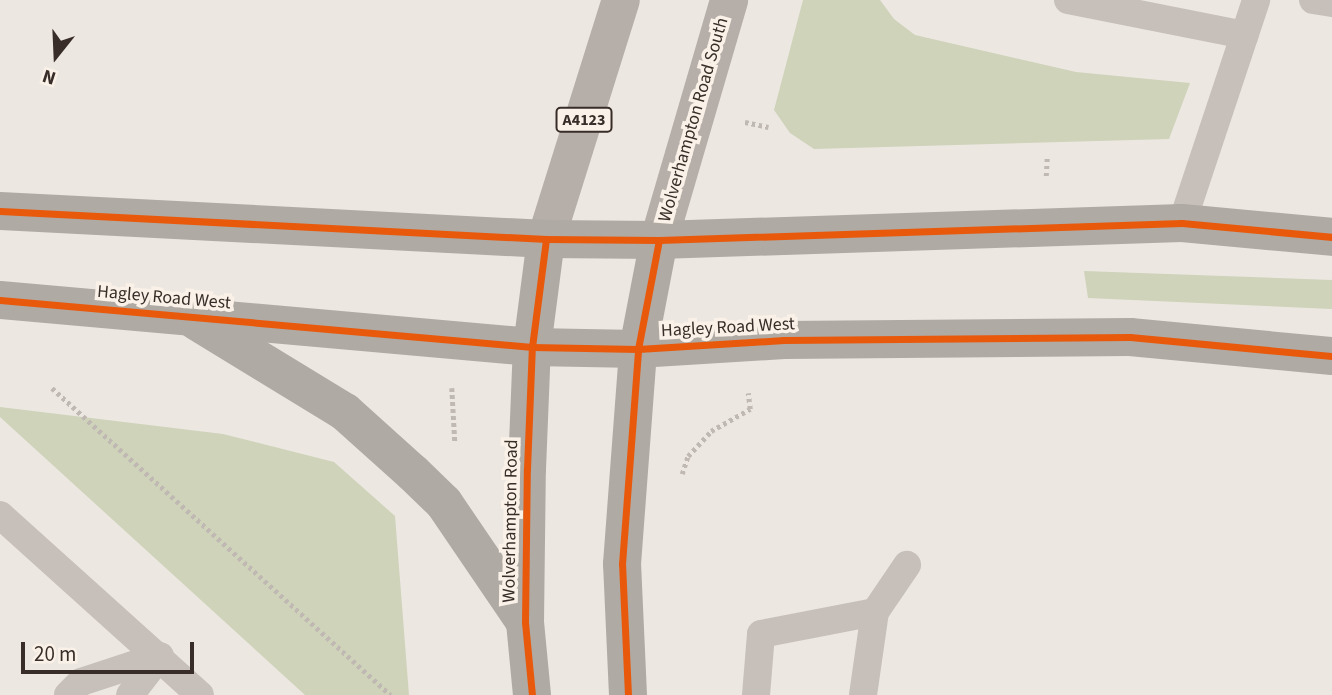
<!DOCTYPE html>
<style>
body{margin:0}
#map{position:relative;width:1332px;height:695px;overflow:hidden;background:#ede7e1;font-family:"Source Sans 3",sans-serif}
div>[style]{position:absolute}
.green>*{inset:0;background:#ced3ba}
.path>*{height:4.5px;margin-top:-2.25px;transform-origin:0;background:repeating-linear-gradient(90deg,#c0b8b2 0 3.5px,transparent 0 7px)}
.service>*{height:28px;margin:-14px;padding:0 14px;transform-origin:14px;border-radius:14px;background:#c7c0ba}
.primary>*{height:38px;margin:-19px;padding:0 19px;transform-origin:19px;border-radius:19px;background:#b5aea9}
.trunk>*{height:38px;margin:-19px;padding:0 19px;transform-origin:19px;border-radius:19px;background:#b0aaa4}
.cycleway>*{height:7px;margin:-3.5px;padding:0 3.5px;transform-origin:3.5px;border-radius:3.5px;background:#e8590c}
span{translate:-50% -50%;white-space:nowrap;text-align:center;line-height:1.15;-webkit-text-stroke:7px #faf2e8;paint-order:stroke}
.shield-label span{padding:2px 5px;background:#faf2e8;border:2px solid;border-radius:5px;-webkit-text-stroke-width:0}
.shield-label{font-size:16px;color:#382d28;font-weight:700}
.street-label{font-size:18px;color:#382d28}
.north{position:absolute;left:21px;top:21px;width:70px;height:70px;-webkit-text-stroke:5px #faf2e8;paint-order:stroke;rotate:198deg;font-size:19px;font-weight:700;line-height:28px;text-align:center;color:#382d28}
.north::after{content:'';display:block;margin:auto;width:24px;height:32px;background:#382d28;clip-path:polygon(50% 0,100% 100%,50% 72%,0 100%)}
.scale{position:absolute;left:21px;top:642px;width:173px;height:32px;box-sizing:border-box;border:4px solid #382d28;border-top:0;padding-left:9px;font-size:21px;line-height:24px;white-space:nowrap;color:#382d28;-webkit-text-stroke:5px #faf2e8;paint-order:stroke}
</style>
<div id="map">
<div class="green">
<i style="clip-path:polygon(803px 0,880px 0,894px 19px,915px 35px,1076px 72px,1190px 83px,1169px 139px,814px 149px,790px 133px,774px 110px)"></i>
<i style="clip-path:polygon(1084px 271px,1332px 280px,1332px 309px,1088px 298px)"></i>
<i style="clip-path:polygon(0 407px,223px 434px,334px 462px,395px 516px,409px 695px,305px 695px,0 417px)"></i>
</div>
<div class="path">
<i style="left:745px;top:122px;width:24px;rotate:12deg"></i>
<i style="left:1046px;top:176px;width:20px;rotate:-87deg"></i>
<i style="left:52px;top:388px;width:457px;rotate:42.2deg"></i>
<i style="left:452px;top:388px;width:54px;rotate:86.8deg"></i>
<i style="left:682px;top:474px;width:19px;rotate:-72deg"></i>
<i style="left:688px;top:456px;width:34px;rotate:-47deg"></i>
<i style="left:711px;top:431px;width:45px;rotate:-29.4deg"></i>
<i style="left:750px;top:409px;width:16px;rotate:-97deg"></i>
</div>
<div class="service">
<i style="left:1068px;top:0;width:180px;rotate:11.2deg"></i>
<i style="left:1313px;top:0;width:19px;rotate:9deg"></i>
<i style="left:1182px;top:223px;width:235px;rotate:-71.6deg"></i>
<i style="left:0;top:515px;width:269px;rotate:42deg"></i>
<i style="left:68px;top:695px;width:18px;rotate:-45deg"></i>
<i style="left:81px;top:682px;width:83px;rotate:-18.2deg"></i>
<i style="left:130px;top:695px;width:49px;rotate:-52.4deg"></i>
<i style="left:756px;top:695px;width:61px;rotate:-85.3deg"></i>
<i style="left:761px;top:634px;width:116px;rotate:-10.9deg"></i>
<i style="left:863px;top:695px;width:84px;rotate:-81.8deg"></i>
<i style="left:875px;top:612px;width:57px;rotate:-55.8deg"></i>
</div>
<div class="primary">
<i style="left:546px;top:239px;width:250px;rotate:-72.6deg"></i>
<i style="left:659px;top:240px;width:250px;rotate:-73.7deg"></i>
</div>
<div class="trunk">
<i style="left:0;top:211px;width:547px;rotate:2.94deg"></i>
<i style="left:546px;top:239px;width:113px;rotate:0.5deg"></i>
<i style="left:659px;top:240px;width:523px;rotate:-1.86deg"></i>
<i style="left:1182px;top:223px;width:151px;rotate:5.3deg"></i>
<i style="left:0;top:300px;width:534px;rotate:5.05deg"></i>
<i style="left:532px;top:347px;width:106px;rotate:1.1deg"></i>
<i style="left:638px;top:349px;width:146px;rotate:-3.5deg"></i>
<i style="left:784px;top:340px;width:346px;rotate:-0.5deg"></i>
<i style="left:1130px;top:337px;width:203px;rotate:5.4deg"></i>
<i style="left:196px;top:321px;width:175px;rotate:31.4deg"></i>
<i style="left:345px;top:412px;width:91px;rotate:41.9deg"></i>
<i style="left:413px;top:473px;width:43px;rotate:44.1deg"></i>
<i style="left:444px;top:503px;width:144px;rotate:55.8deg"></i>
<i style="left:532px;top:695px;width:73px;rotate:-95.5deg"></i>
<i style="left:525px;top:622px;width:153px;rotate:-89.3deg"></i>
<i style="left:527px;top:469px;width:122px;rotate:-87.7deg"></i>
<i style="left:532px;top:347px;width:109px;rotate:-82.6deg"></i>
<i style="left:628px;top:695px;width:131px;rotate:-92.6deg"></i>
<i style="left:622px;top:564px;width:216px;rotate:-85.7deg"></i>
<i style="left:638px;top:349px;width:111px;rotate:-79.1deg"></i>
</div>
<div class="cycleway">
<i style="left:0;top:211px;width:547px;rotate:2.94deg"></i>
<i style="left:546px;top:239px;width:113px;rotate:0.5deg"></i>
<i style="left:659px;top:240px;width:523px;rotate:-1.86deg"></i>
<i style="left:1182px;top:223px;width:151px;rotate:5.3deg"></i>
<i style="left:0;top:300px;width:534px;rotate:5.05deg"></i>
<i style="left:532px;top:347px;width:106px;rotate:1.1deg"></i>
<i style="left:638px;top:349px;width:146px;rotate:-3.5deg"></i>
<i style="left:784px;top:340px;width:346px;rotate:-0.5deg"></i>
<i style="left:1130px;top:337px;width:203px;rotate:5.4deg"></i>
<i style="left:532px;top:695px;width:73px;rotate:-95.5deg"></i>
<i style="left:525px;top:622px;width:153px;rotate:-89.3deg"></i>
<i style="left:527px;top:469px;width:122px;rotate:-87.7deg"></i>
<i style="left:532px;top:347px;width:109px;rotate:-82.6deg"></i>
<i style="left:628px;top:695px;width:131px;rotate:-92.6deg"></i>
<i style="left:622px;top:564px;width:216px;rotate:-85.7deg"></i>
<i style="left:638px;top:349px;width:111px;rotate:-79.1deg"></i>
</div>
<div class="shield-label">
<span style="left:584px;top:120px">A4123</span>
</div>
<div class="street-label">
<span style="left:694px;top:120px;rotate:-74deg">Wolverhampton Road South</span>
<span style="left:164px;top:298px;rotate:5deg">Hagley Road West</span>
<span style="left:728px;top:328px;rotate:-3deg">Hagley Road West</span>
<span style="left:511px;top:521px;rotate:-89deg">Wolverhampton Road</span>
</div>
<div class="north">N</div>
<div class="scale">20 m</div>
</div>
